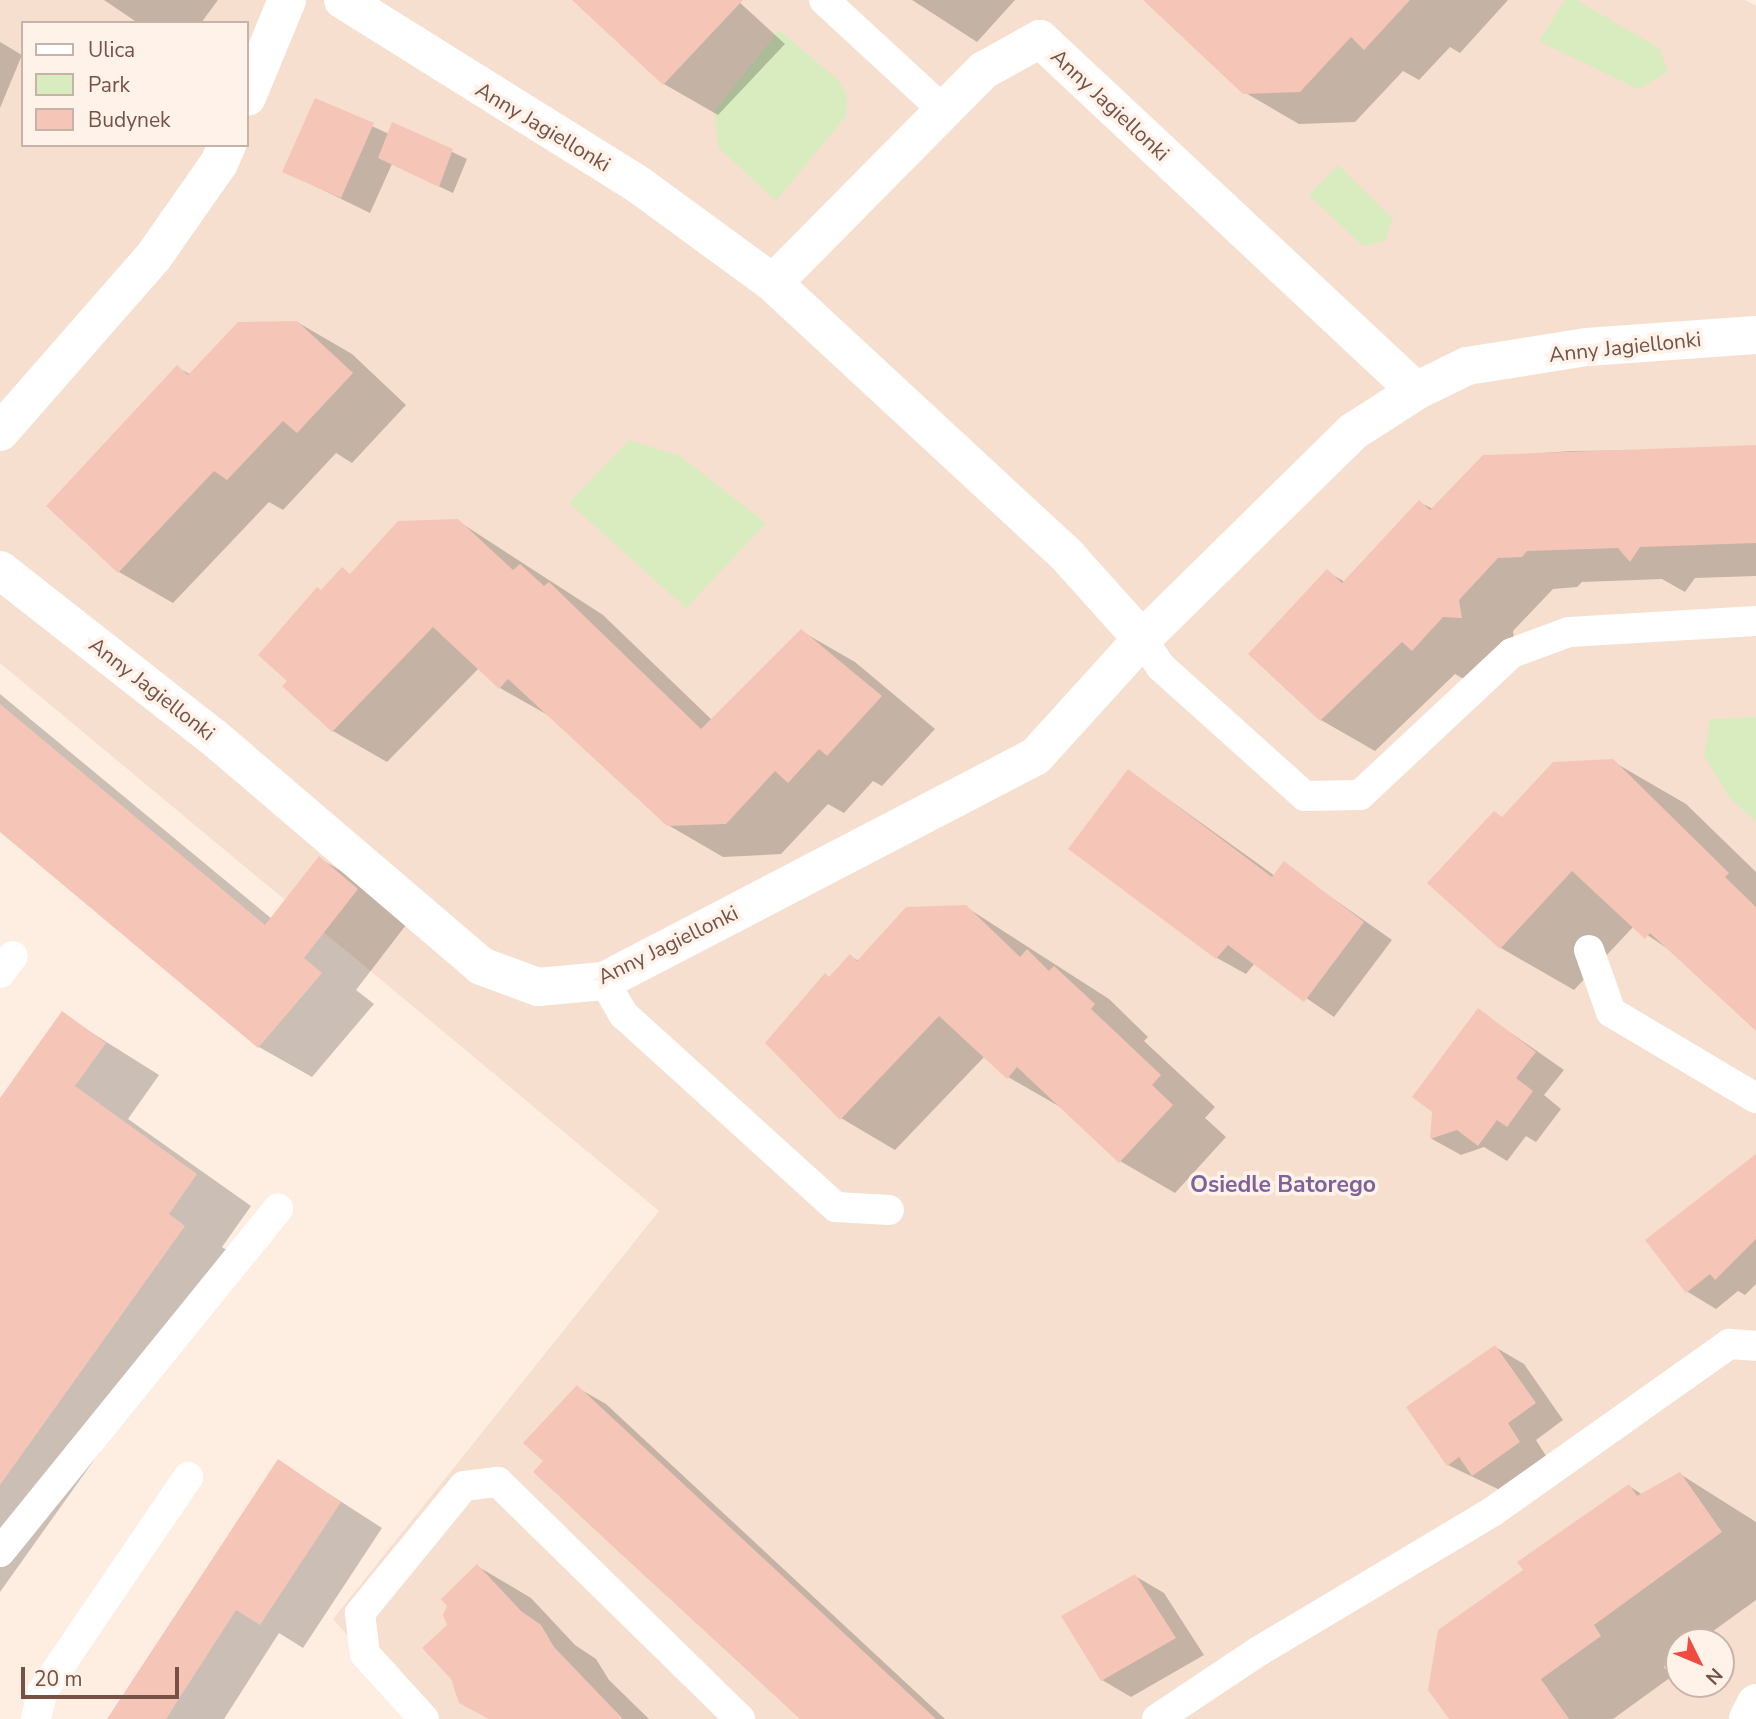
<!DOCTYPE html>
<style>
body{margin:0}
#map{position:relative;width:1756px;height:1719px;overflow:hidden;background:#feeee1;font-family:"Nunito Sans",sans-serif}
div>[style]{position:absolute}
.residential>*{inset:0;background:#f6dfcf}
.green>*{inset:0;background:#d8ecbf}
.shadow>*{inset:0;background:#0003}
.building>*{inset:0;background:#f5c6b7}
.service>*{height:30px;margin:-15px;padding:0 15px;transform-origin:15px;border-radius:15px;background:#fff}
.minor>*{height:38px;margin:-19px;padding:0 19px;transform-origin:19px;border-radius:19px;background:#fff}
span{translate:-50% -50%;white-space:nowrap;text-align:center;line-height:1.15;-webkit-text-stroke:7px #fff3e9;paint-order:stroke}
.street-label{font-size:21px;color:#775046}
.neighbourhood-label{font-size:23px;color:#7f619b;font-weight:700}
.legend{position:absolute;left:21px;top:21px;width:228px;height:126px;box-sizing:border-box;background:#fff3e9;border:2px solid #c9b2a8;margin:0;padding:9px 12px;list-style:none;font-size:21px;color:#775046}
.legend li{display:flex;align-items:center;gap:14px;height:35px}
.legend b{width:35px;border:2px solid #c9b2a8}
.north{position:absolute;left:1665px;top:1628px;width:70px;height:70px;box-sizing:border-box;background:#fff3e9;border:2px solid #c9b2a8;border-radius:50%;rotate:133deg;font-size:19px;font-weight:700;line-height:28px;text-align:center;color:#775046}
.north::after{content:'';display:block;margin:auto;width:24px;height:32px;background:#f14a3e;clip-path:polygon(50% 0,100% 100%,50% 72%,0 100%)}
.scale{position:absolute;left:21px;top:1667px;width:158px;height:32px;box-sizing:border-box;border:4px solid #775046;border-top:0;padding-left:9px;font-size:21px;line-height:24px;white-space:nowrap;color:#775046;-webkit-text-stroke:5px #fff3e9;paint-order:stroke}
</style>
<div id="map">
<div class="residential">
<i style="clip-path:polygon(evenodd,0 0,1745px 0,1756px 6px,1756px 1719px,420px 1719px,333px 1619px,659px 1211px,0 663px,0 0,23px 23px,247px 23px,247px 145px,23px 145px,23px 23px,0 0,1679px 1642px,1721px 1642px,1721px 1684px,1679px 1684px,1679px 1642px)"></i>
</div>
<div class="green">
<i style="clip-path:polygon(1565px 0,1577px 0,1660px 49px,1668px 72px,1638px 89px,1539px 41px)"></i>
<i style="clip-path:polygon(779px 30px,838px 80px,847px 95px,846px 116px,776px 201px,718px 147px,714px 111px)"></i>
<i style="clip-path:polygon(1338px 165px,1393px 219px,1385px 241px,1363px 246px,1309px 195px)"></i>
<i style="clip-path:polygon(629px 440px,680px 456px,766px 523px,686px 608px,569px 503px)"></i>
<i style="clip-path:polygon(1756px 717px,1756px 822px,1729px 797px,1704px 755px,1710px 719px)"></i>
</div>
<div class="shadow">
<i style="clip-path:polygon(104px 0,218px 0,201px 23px,138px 23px)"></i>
<i style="clip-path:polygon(574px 0,737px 0,785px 44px,718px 115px,664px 84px)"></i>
<i style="clip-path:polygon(912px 0,1015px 0,977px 42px)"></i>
<i style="clip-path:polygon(1145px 0,1508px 0,1460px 53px,1450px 47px,1419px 80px,1403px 71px,1355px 122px,1299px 124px,1244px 92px)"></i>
<i style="clip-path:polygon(0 42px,22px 55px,0 108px)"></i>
<i style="clip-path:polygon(316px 100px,389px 134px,393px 124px,467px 159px,453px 193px,392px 164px,370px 213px,284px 171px)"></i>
<i style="clip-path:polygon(297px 322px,352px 354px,406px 405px,352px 463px,336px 453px,283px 510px,269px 502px,173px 603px,119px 572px,177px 367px,191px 375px)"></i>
<i style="clip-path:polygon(1756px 449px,1756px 576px,1695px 578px,1685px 592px,1662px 579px,1582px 582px,1577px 587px,1553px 589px,1513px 631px,1515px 648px,1467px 681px,1455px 674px,1375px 751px,1321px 720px,1328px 572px,1345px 582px,1419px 502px,1433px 509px,1483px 457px,1571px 451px)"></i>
<i style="clip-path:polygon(458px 521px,603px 615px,712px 720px,801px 631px,855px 662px,935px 729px,882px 786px,873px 781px,844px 813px,828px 804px,781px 854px,723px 857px,668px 825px,553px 718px,500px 688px,479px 668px,387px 762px,333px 731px,289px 681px,322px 592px,342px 570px,351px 575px)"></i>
<i style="clip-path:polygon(0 694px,272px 919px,319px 858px,372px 889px,409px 921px,356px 990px,374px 1004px,312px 1077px,259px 1047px,0 830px)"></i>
<i style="clip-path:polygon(1612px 761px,1686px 804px,1756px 872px,1756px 1029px,1677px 955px,1634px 926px,1574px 990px,1501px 948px,1503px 818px)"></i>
<i style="clip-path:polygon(1129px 771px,1275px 876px,1284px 864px,1392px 940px,1334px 1017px,1255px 963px,1246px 974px,1217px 958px,1071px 848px)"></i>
<i style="clip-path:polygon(966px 907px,1109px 999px,1148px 1037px,1144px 1041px,1215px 1107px,1205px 1118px,1226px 1137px,1175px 1193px,1120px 1161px,1062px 1108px,1008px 1077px,985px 1056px,895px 1150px,841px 1118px,830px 978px,850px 956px,859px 961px)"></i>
<i style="clip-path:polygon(1478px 1010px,1564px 1070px,1544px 1095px,1561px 1109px,1536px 1142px,1526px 1136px,1507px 1161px,1484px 1147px,1461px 1155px,1432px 1139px,1434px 1111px)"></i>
<i style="clip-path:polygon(62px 1014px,159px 1075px,128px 1119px,251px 1206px,222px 1247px,238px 1258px,0 1592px,0 1101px)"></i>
<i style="clip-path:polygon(1756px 1183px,1756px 1284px,1745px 1295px,1738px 1291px,1716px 1309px,1688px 1292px,1648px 1240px)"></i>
<i style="clip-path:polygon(1495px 1347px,1524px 1364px,1563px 1420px,1536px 1440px,1548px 1459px,1502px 1491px,1448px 1465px)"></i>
<i style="clip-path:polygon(578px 1388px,606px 1404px,945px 1719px,801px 1719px)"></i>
<i style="clip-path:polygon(278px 1461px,382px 1528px,303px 1648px,279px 1633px,224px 1719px,109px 1719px)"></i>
<i style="clip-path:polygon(1680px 1474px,1756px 1522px,1756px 1600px,1698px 1642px,1679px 1642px,1679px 1655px,1664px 1667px,1671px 1677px,1613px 1719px,1451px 1719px,1629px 1486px,1643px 1495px)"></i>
<i style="clip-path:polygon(477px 1566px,531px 1598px,575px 1645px,596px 1659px,609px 1680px,649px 1719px,491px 1719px,449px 1625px)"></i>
<i style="clip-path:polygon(1135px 1576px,1164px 1593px,1204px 1655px,1131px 1697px,1102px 1680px)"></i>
</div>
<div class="building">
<i style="clip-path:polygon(572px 0,743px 0,663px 85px)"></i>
<i style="clip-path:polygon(1143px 0,1410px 0,1364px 50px,1351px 37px,1300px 92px,1243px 94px)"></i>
<i style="clip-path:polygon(315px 98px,374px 123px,341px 198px,282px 172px)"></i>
<i style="clip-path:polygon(392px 122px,453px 149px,439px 187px,378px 158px)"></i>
<i style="clip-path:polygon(297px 321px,353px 373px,297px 433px,283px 421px,227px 480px,214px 471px,118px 573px,46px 506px,177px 365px,188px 375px,238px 322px)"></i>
<i style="clip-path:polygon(1756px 445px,1756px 543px,1640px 547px,1630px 562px,1618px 548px,1527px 551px,1522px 557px,1498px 558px,1459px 600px,1462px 618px,1443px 617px,1412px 651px,1402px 642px,1320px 721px,1248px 654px,1327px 569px,1342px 583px,1419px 500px,1430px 510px,1483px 455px)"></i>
<i style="clip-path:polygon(458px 519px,513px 570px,520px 564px,544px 586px,549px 582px,701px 729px,801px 629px,882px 696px,827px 756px,819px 749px,788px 783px,775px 771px,726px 824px,667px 826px,508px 679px,499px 689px,433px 627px,332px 732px,282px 686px,287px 681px,258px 655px,317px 587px,321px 590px,342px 567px,350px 574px,398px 521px)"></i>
<i style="clip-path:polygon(0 704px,265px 925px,319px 856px,358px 889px,304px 958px,322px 973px,258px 1048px,0 832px)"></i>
<i style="clip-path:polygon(1613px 759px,1729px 873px,1725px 877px,1756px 907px,1756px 1031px,1650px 933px,1645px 939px,1572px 871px,1500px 949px,1427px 883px,1494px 811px,1502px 817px,1553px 762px)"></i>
<i style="clip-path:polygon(1128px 769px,1272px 877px,1284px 861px,1364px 922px,1304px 1002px,1228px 945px,1216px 959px,1068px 849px)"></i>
<i style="clip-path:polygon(966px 905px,1020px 957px,1027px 949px,1049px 971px,1054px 966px,1095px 1004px,1091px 1009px,1161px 1075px,1152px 1085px,1173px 1105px,1119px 1163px,1017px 1067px,1007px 1079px,939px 1016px,840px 1120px,765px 1043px,825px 973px,829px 977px,850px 954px,857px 961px,906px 907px)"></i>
<i style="clip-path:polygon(1478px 1008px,1536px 1052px,1516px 1078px,1533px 1091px,1507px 1127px,1497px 1120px,1478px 1146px,1457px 1130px,1430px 1139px,1432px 1112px,1412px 1097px)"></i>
<i style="clip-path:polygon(62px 1011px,106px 1043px,75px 1086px,197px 1174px,169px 1214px,185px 1226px,0 1485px,0 1098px)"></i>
<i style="clip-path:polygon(1756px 1154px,1756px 1239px,1715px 1280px,1710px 1274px,1686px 1293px,1645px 1240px)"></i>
<i style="clip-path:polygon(1495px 1345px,1536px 1403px,1508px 1423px,1520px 1442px,1472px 1476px,1459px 1457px,1447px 1466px,1406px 1407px)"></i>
<i style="clip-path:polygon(577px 1385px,936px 1719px,800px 1719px,621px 1554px,533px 1472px,543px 1461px,523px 1443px)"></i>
<i style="clip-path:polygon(278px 1459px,341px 1502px,260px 1625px,236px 1610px,166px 1719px,107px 1719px)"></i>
<i style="clip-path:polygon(1680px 1472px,1722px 1532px,1594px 1625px,1601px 1636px,1541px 1679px,1569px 1719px,1449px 1719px,1428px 1690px,1438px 1630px,1523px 1570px,1517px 1562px,1629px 1484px,1637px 1496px)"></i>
<i style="clip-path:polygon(477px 1564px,521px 1611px,541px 1625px,554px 1647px,623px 1719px,489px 1719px,459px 1703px,451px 1679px,422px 1648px,447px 1625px,443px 1615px,447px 1606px,441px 1599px)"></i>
<i style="clip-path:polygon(1135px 1574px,1176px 1638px,1101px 1681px,1061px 1616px)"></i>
</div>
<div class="service">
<i style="left:824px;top:0;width:162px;rotate:42.7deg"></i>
<i style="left:1142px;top:639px;width:34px;rotate:56deg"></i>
<i style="left:1161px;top:667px;width:193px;rotate:41.9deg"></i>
<i style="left:1305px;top:796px;width:55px;rotate:-1deg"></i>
<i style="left:1360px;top:795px;width:208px;rotate:-43.1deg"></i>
<i style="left:1512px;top:653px;width:61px;rotate:-20.2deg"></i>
<i style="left:1569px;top:632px;width:187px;rotate:-3.4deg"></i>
<i style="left:1589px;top:950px;width:66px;rotate:70.5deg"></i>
<i style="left:1611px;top:1012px;width:169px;rotate:30.7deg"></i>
<i style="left:0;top:973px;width:21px;rotate:-53deg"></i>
<i style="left:604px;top:981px;width:39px;rotate:60deg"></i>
<i style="left:624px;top:1015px;width:286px;rotate:42.2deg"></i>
<i style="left:836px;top:1207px;width:53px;rotate:3.2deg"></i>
<i style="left:0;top:1552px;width:442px;rotate:-51deg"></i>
<i style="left:36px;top:1719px;width:28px;rotate:-77deg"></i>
<i style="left:42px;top:1692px;width:260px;rotate:-55.8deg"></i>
<i style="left:424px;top:1719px;width:88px;rotate:-132.2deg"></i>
<i style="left:365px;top:1654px;width:41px;rotate:-97deg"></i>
<i style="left:360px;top:1613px;width:164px;rotate:-50.7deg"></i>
<i style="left:464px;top:1486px;width:34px;rotate:-7deg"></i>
<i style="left:498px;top:1482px;width:339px;rotate:44.4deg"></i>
<i style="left:1157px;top:1719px;width:123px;rotate:-33.7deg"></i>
<i style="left:1259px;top:1651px;width:271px;rotate:-30.8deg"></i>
<i style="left:1492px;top:1512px;width:291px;rotate:-35.3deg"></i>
<i style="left:1729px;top:1344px;width:27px;rotate:4deg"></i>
</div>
<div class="minor">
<i style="left:343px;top:0;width:349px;rotate:32deg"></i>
<i style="left:639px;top:185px;width:166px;rotate:36.2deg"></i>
<i style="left:773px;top:283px;width:396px;rotate:42.8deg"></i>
<i style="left:1064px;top:552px;width:117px;rotate:48.1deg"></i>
<i style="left:247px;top:97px;width:105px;rotate:-67.6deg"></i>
<i style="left:773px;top:283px;width:300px;rotate:-45.3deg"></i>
<i style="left:984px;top:70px;width:64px;rotate:-29deg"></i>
<i style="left:1040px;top:39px;width:515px;rotate:43.11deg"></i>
<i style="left:0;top:432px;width:234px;rotate:-48.8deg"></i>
<i style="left:154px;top:256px;width:113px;rotate:-55deg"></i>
<i style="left:219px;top:163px;width:20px;rotate:-66deg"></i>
<i style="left:0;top:570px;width:269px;rotate:38.1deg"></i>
<i style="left:212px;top:736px;width:354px;rotate:40.5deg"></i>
<i style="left:481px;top:966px;width:61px;rotate:20.2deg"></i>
<i style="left:538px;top:987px;width:66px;rotate:-5.2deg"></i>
<i style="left:604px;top:981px;width:486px;rotate:-27.5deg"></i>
<i style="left:1035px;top:757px;width:159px;rotate:-47.8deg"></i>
<i style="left:1142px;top:639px;width:297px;rotate:-44.5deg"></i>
<i style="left:1354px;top:431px;width:74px;rotate:-32.8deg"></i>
<i style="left:1416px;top:391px;width:57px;rotate:-26.1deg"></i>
<i style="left:1467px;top:366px;width:121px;rotate:-9deg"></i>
<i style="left:1587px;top:347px;width:169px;rotate:-4.1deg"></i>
<i style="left:1748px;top:1719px;width:18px;rotate:-63deg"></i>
</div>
<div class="street-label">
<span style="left:1110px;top:105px;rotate:43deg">Anny Jagiellonki</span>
<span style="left:543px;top:127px;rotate:31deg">Anny Jagiellonki</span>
<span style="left:1625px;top:347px;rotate:-6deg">Anny Jagiellonki</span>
<span style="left:152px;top:689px;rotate:38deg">Anny Jagiellonki</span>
<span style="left:668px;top:945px;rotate:-26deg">Anny Jagiellonki</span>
</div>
<div class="neighbourhood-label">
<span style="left:1283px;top:1185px">Osiedle Batorego</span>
</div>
<ul class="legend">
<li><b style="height:9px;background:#fff"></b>Ulica</li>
<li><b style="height:19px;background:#d8ecbf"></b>Park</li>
<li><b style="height:19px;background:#f5c6b7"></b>Budynek</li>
</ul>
<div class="north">N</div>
<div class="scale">20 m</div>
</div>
